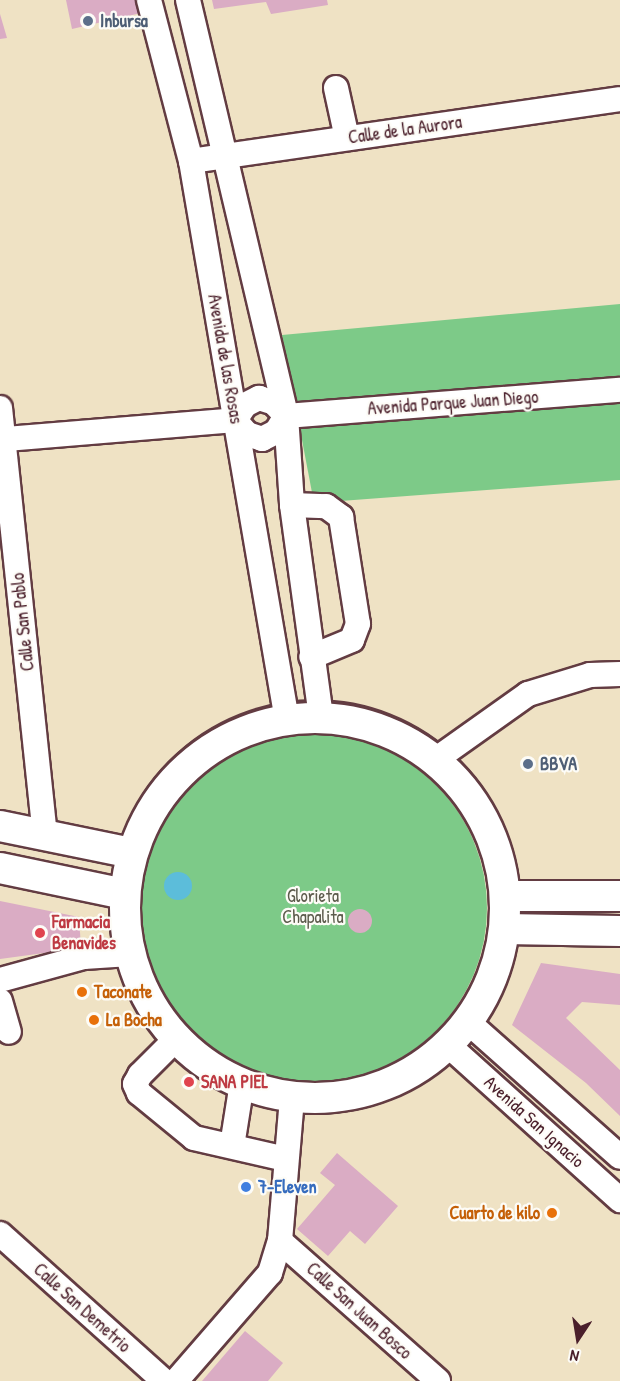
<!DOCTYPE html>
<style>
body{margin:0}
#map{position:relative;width:620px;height:1381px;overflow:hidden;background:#efe2c4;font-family:"Patrick Hand",sans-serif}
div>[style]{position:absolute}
.green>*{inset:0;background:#7dca88}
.round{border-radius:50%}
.water>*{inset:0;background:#5cbdda}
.building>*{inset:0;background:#daacc4}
.path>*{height:4px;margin-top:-2px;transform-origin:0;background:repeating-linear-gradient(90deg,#633c42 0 4.5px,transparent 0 9px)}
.path>.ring{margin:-2px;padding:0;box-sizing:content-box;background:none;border:4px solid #633c42;border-radius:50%}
.roads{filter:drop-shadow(2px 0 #633c42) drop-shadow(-2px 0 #633c42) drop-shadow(0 2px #633c42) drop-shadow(0 -2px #633c42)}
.minor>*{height:24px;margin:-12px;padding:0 12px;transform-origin:12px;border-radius:12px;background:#fff}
.major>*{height:30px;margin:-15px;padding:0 15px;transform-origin:15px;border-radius:15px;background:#fff}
.major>.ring{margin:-15px;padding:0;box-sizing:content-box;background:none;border:30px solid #fff;border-radius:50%}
.dots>*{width:16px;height:16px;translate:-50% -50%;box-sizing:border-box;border:3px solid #fdfcf7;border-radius:50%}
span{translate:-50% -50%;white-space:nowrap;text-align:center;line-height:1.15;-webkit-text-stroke:4.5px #fdfcf7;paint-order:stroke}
.service-label{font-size:18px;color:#4e5e75;font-weight:700}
.left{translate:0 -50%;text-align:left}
.street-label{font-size:18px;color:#4a1f2b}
.park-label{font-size:18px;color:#5c5b4c}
.health-label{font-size:18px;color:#be3a42;font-weight:700}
.food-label{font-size:18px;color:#c56008;font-weight:700}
.right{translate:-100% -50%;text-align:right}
.shop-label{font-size:18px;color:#366cbe;font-weight:700}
.north{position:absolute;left:548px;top:1309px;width:60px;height:60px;-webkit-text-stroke:4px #fdfcf7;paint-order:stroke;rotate:192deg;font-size:16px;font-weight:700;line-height:24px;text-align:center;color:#4a1f2b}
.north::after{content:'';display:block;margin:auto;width:21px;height:27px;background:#4a1f2b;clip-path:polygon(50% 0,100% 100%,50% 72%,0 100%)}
</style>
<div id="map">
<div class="green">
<i style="clip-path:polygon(620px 304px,620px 480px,314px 503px,282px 335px)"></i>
<i class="round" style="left:139px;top:734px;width:348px;height:348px"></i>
</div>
<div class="water">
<i class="round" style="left:164px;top:872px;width:28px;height:28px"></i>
</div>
<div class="building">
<i style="clip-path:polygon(66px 0,137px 0,141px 13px,72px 29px)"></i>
<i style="clip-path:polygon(212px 0,327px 0,328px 5px,271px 14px,266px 2px,214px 9px)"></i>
<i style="clip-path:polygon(0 14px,7px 38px,0 39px)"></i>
<i style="clip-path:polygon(0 901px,79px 917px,81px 948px,0 959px)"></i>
<i class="round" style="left:348px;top:909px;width:24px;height:24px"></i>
<i style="clip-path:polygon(541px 963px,620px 974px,620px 1005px,582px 1002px,566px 1018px,620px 1070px,620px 1116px,586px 1083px,512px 1025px)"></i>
<i style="clip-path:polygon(337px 1153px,398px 1206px,365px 1244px,350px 1231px,328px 1256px,297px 1229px,335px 1185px,320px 1173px)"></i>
<i style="clip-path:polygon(245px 1331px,283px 1363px,268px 1381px,202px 1381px)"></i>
</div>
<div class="path">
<i class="ring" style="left:112px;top:701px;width:402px;height:402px"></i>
</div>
<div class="roads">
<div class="minor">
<i style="left:149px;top:0;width:166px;rotate:75.4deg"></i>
<i style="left:191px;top:161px;width:567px;rotate:80.26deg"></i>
<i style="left:188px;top:0;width:427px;rotate:76.7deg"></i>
<i style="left:286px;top:416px;width:89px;rotate:86.1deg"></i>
<i style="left:292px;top:505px;width:215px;rotate:82.2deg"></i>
<i style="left:336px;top:88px;width:51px;rotate:77.6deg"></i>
<i style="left:191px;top:161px;width:433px;rotate:-8.2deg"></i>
<i style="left:0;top:408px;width:429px;rotate:84deg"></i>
<i style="left:235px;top:420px;width:18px;rotate:49deg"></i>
<i style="left:247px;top:434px;width:16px;rotate:18deg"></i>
<i style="left:262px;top:439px;width:16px;rotate:-27deg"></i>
<i style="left:276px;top:432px;width:19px;rotate:-58deg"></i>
<i style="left:6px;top:439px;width:230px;rotate:-4.7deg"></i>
<i style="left:235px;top:420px;width:18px;rotate:-56deg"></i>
<i style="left:245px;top:405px;width:16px;rotate:-27deg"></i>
<i style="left:259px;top:398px;width:16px;rotate:18deg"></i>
<i style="left:274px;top:403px;width:18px;rotate:47deg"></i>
<i style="left:286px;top:416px;width:335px;rotate:-4.5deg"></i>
<i style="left:292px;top:505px;width:34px;rotate:2deg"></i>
<i style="left:326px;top:506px;width:19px;rotate:36deg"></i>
<i style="left:341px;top:517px;width:108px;rotate:81deg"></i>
<i style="left:358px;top:624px;width:17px;rotate:111deg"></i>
<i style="left:352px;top:640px;width:44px;rotate:157.5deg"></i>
<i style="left:435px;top:760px;width:114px;rotate:-35.4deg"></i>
<i style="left:528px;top:694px;width:65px;rotate:-17deg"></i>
<i style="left:590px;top:675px;width:30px;rotate:-2deg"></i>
<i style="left:0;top:980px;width:87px;rotate:-15.3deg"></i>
<i style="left:84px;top:957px;width:46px;rotate:-3.7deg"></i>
<i style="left:0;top:1001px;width:32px;rotate:74deg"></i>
<i style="left:468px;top:1022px;width:203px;rotate:41.6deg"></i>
<i style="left:176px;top:1039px;width:51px;rotate:135deg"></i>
<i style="left:140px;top:1075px;width:10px;rotate:119deg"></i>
<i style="left:135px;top:1084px;width:10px;rotate:66deg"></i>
<i style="left:139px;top:1093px;width:71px;rotate:39.3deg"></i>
<i style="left:194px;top:1138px;width:94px;rotate:12.9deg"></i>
<i style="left:448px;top:1045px;width:232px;rotate:42deg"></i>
<i style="left:232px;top:1146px;width:64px;rotate:-81deg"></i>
<i style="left:0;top:1234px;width:220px;rotate:41.9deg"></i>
<i style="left:280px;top:1241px;width:211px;rotate:41.5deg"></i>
<i style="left:176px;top:1381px;width:143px;rotate:-49deg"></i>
<i style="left:270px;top:1273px;width:34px;rotate:-73deg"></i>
<i style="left:280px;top:1241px;width:144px;rotate:-85.2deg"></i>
</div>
<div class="major">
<i class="ring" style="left:125px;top:718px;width:350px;height:350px"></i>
<i style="left:0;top:826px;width:135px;rotate:11.6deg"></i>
<i style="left:0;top:868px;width:127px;rotate:11.8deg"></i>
<i style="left:506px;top:896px;width:114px"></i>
<i style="left:505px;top:929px;width:115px;rotate:1deg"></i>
</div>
</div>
<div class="dots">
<i style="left:88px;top:21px;background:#5c6f8a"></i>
<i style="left:528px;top:764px;background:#5c6f8a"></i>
<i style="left:40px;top:933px;background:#e0444e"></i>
<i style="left:82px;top:992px;background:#e8710a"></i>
<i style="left:94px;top:1020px;background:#e8710a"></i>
<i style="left:189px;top:1082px;background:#e0444e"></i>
<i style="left:246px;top:1187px;background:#3f7fe0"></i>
<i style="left:552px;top:1213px;background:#e8710a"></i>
</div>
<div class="service-label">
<span class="left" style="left:100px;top:21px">Inbursa</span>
<span class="left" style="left:540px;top:764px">BBVA</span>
</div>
<div class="street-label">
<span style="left:405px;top:130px;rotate:-8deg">Calle de la Aurora</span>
<span style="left:225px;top:359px;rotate:80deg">Avenida de las Rosas</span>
<span style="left:453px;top:403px;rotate:-4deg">Avenida Parque Juan Diego</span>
<span style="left:23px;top:622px;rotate:-96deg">Calle San Pablo</span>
<span style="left:534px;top:1122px;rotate:42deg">Avenida San Ignacio</span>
<span style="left:82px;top:1308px;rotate:42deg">Calle San Demetrio</span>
<span style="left:359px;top:1311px;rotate:42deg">Calle San Juan Bosco</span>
</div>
<div class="park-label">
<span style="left:313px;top:907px">Glorieta<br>Chapalita</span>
</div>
<div class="health-label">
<span class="left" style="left:52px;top:933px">Farmacia<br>Benavides</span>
<span class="left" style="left:201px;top:1082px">SANA PIEL</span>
</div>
<div class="food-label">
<span class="left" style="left:94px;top:992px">Taconate</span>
<span class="left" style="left:106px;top:1020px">La Bocha</span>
<span class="right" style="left:540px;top:1213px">Cuarto de kilo</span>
</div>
<div class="shop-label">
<span class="left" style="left:258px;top:1187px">7-Eleven</span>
</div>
<div class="north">N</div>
</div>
